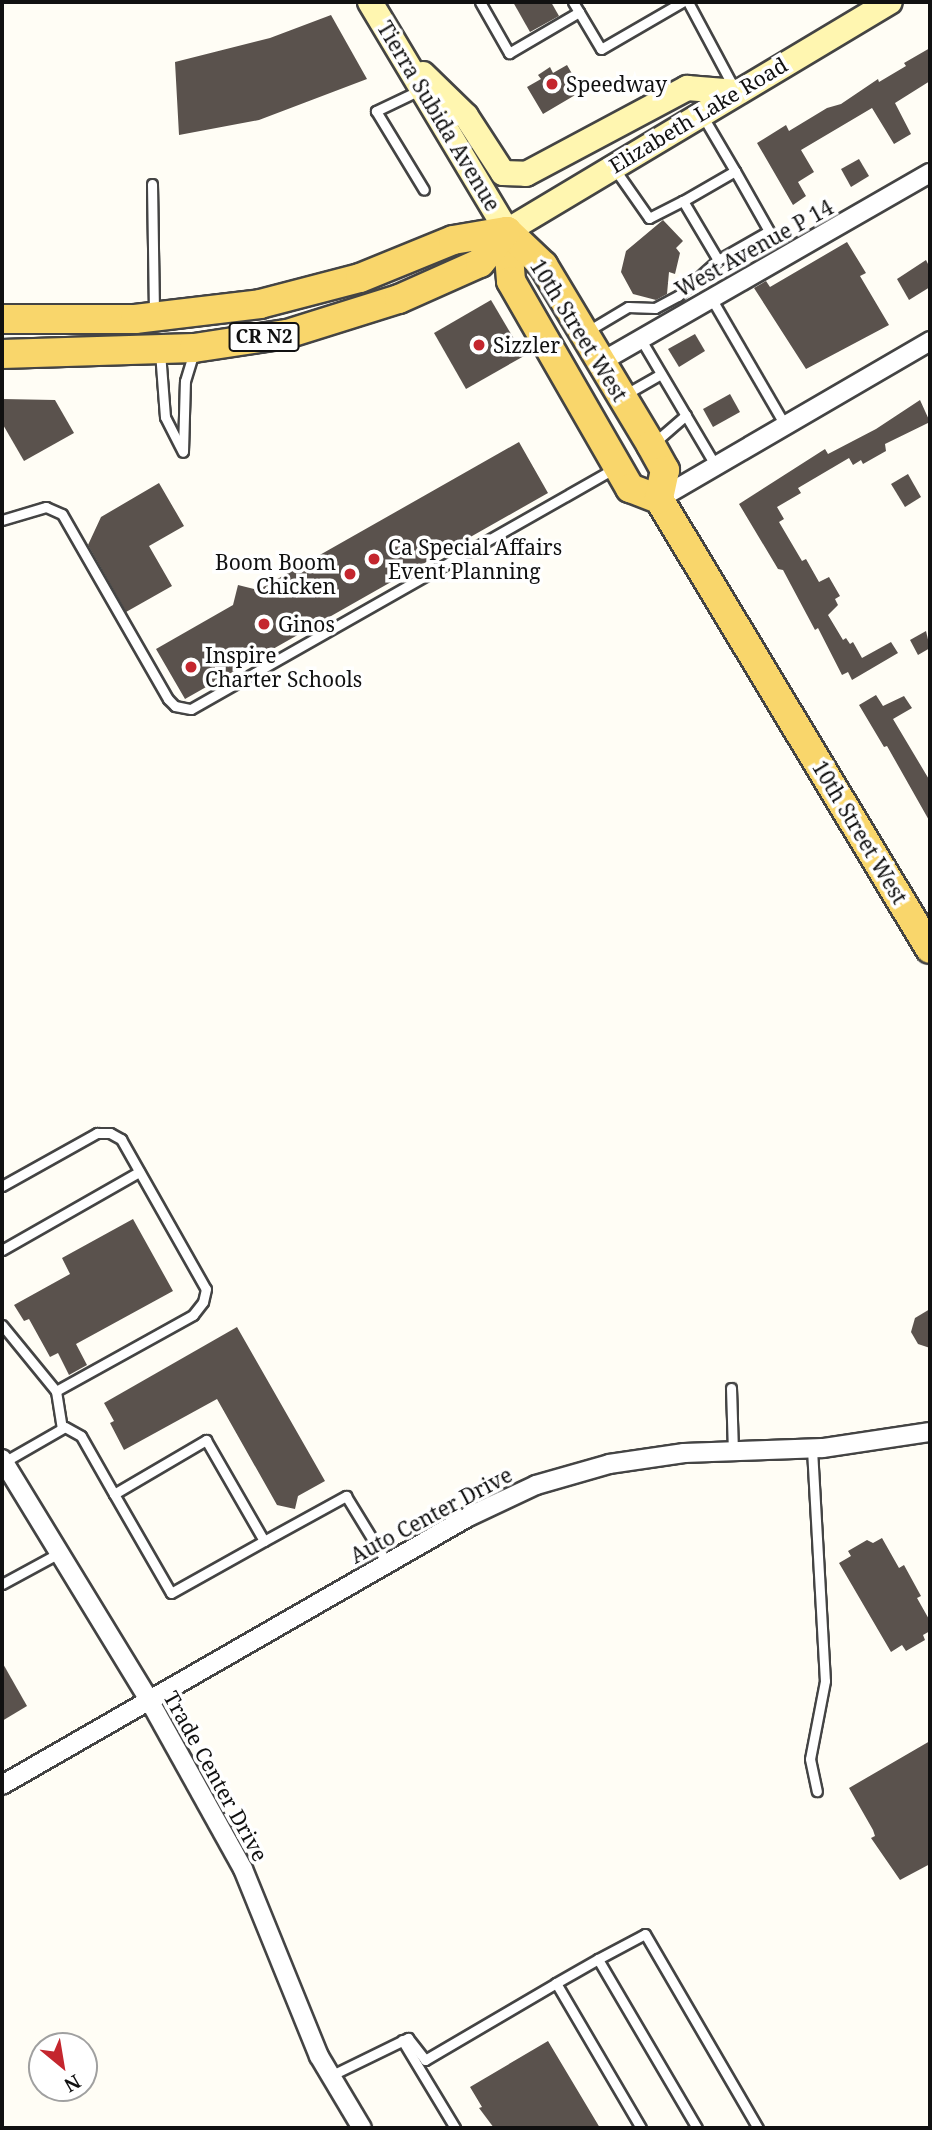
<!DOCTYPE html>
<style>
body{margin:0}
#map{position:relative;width:932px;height:2130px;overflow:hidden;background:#fffdf5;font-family:"Noto Serif",serif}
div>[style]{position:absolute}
.building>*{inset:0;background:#5a524d}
.roads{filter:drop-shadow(2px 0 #444) drop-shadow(-2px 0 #444) drop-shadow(0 2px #444) drop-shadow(0 -2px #444)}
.lane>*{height:9px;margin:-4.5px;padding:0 4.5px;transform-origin:4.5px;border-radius:4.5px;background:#fff}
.street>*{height:18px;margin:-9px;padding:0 9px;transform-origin:9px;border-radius:9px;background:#fff}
.secondary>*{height:24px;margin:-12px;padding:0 12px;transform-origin:12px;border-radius:12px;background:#fff6b0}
.primary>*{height:28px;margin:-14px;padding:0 14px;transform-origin:14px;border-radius:14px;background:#f9d66b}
.dots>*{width:19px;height:19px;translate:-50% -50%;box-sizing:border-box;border:4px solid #fff;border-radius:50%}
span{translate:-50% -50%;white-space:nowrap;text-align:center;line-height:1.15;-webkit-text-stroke:7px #fff;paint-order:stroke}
.shield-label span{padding:2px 5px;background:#fff;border:2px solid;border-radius:5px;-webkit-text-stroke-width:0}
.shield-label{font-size:19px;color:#111;font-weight:700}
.poi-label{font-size:21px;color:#111}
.left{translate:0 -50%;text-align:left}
.right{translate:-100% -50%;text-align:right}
.street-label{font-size:21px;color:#111}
.frame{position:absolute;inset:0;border:4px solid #111;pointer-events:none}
.north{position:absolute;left:28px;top:2032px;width:70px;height:70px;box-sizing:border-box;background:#fff;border:2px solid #a0a0a0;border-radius:50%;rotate:150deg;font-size:19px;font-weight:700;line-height:28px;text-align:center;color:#111}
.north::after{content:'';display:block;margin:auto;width:24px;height:32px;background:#c4262e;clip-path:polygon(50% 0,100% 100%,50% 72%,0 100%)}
</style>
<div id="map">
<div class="building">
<i style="clip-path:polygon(513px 2px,551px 2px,559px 16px,530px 32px)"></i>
<i style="clip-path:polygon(331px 15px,367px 79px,259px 120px,179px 135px,175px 62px,270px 38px)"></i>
<i style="clip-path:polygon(930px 48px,930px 81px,895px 103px,911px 134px,894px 144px,872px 108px,801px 150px,814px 172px,798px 182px,806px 196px,793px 205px,757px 143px,786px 125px,789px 131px,827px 108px,841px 104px,878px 79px,879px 82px,906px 66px,904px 63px)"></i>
<i style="clip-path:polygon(567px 65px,582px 91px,543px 114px,527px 87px,541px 79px,538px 75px,550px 67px,553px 73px)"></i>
<i style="clip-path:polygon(859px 159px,869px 176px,851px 187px,841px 169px)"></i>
<i style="clip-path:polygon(663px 220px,683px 241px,676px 248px,680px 253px,675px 274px,669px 272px,667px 294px,656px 300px,633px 294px,621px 272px,626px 251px)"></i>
<i style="clip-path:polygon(847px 242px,866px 273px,860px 276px,889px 325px,806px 369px,754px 288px,766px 281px,770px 287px)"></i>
<i style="clip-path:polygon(926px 260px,930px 268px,930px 287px,909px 300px,897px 279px)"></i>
<i style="clip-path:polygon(491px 300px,524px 356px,466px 389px,434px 333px)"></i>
<i style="clip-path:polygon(695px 334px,705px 351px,679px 367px,668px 349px)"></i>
<i style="clip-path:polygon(730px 394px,740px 412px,713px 427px,703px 409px)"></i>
<i style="clip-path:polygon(2px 399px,55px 400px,74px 433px,24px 461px,2px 423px)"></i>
<i style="clip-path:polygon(920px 400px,930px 422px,885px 444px,886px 451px,863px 464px,861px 460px,853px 465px,849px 458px,798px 488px,801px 493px,777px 507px,784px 519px,779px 522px,802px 561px,806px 559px,819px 582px,829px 577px,840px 596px,835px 599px,838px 605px,828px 615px,843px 640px,846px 638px,850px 644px,853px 642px,862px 658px,891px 642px,898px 653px,852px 680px,848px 672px,842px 675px,818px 628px,815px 630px,783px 570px,778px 569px,739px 504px,825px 449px,828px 454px,876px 429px)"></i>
<i style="clip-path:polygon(519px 442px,548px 493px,185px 699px,156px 649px,233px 605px,238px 585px,258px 590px)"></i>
<i style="clip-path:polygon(908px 474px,921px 497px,905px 507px,891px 484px)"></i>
<i style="clip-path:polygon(159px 483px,184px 526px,149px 546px,172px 586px,126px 612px,88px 545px,101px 517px)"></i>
<i style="clip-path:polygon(926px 631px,930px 648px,918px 655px,910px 640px)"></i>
<i style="clip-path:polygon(876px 695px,883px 706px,904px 696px,912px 708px,893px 719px,930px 781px,930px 822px,887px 746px,884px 747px,859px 705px)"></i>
<i style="clip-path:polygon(133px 1219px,173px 1291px,76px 1344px,87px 1365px,69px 1375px,58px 1353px,50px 1357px,29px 1319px,24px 1321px,14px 1305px,70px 1274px,62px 1258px)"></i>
<i style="clip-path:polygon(930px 1309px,930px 1348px,918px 1344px,911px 1332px,915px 1318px)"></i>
<i style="clip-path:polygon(237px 1327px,325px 1481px,298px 1496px,295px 1509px,277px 1505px,217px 1399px,124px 1450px,110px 1423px,114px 1421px,104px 1403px)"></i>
<i style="clip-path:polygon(882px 1538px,899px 1568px,904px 1565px,921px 1596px,917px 1598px,930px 1621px,930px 1631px,923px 1635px,925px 1640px,906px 1651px,902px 1645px,891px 1652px,839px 1563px,851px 1556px,848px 1551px,867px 1540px,873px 1543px)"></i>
<i style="clip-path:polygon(2px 1662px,27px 1706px,2px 1721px)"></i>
<i style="clip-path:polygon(930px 1741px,930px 1864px,900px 1880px,871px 1838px,875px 1836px,873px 1830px,849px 1788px)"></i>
<i style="clip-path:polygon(548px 2041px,600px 2128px,494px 2128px,479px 2108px,482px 2107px,470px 2087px)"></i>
</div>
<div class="roads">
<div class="lane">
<i style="left:480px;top:2px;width:59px;rotate:60.4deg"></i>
<i style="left:509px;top:53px;width:81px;rotate:-30.4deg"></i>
<i style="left:579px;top:12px;width:43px;rotate:59.3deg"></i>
<i style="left:601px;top:49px;width:94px;rotate:-30.1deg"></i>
<i style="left:573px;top:2px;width:12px;rotate:59deg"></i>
<i style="left:688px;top:2px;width:100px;rotate:61.9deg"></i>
<i style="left:420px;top:90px;width:49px;rotate:154.5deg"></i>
<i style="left:376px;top:111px;width:92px;rotate:58.7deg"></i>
<i style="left:702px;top:115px;width:65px;rotate:59.5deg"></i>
<i style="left:735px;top:171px;width:69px;rotate:60.5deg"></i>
<i style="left:769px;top:231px;width:59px;rotate:150.4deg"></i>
<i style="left:718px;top:260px;width:69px;rotate:-120.7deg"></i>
<i style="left:683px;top:201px;width:60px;rotate:-30deg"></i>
<i style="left:614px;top:168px;width:61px;rotate:55deg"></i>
<i style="left:649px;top:218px;width:38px;rotate:-27deg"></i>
<i style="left:152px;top:184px;width:128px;rotate:89.1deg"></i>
<i style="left:711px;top:298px;width:147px;rotate:59.8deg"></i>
<i style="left:586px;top:332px;width:49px;rotate:-30.8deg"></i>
<i style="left:628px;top:307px;width:27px;rotate:2deg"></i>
<i style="left:655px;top:308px;width:26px;rotate:-28deg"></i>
<i style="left:678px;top:296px;width:54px;rotate:-42deg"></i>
<i style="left:640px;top:338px;width:147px;rotate:59.4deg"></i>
<i style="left:160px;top:352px;width:65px;rotate:85.6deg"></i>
<i style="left:165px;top:417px;width:39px;rotate:63deg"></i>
<i style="left:626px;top:394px;width:40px;rotate:-29.7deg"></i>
<i style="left:655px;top:442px;width:41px;rotate:-41.1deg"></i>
<i style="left:183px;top:451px;width:70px;rotate:-88.4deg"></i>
<i style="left:185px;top:381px;width:31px;rotate:-73deg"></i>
<i style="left:2px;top:520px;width:46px;rotate:-16.5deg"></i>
<i style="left:46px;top:507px;width:17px;rotate:24deg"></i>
<i style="left:62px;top:514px;width:213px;rotate:60.2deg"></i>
<i style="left:168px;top:699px;width:10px;rotate:45deg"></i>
<i style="left:175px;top:706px;width:16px;rotate:11deg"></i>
<i style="left:191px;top:709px;width:486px;rotate:-29.6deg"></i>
<i style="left:2px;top:1186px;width:109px;rotate:-29.2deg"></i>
<i style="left:97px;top:1133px;width:13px"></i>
<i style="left:110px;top:1133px;width:13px;rotate:29deg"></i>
<i style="left:121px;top:1139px;width:172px;rotate:60.5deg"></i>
<i style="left:206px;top:1289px;width:13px;rotate:103deg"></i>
<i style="left:203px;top:1302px;width:16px;rotate:128deg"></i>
<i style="left:193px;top:1315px;width:157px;rotate:151deg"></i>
<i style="left:2px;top:1250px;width:158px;rotate:-29.7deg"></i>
<i style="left:2px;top:1325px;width:85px;rotate:50.7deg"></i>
<i style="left:56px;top:1391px;width:37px;rotate:81deg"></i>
<i style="left:731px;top:1388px;width:63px;rotate:88.2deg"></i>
<i style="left:812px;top:1449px;width:232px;rotate:86.8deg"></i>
<i style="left:825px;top:1681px;width:79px;rotate:100.9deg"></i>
<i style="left:810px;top:1759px;width:33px;rotate:78deg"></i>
<i style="left:4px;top:1462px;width:70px;rotate:-29.8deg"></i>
<i style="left:65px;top:1427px;width:18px;rotate:29deg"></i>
<i style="left:81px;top:1436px;width:67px;rotate:60.4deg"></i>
<i style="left:114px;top:1494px;width:107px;rotate:-30.4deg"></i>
<i style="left:206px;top:1440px;width:116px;rotate:60.1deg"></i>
<i style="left:264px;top:1541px;width:94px;rotate:-28.8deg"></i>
<i style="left:346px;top:1496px;width:79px;rotate:58.5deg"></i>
<i style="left:114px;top:1494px;width:114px;rotate:60.1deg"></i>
<i style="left:171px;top:1593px;width:107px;rotate:-29.2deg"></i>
<i style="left:2px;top:1584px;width:65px;rotate:-28.5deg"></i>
<i style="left:556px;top:1983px;width:48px;rotate:-29.7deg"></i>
<i style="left:402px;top:2040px;width:103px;rotate:58.9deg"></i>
<i style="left:330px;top:2076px;width:87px;rotate:-26deg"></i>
<i style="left:408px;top:2038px;width:28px;rotate:52deg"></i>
<i style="left:425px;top:2060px;width:152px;rotate:-30.4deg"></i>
<i style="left:556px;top:1983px;width:168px;rotate:59.6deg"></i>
<i style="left:697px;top:2128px;width:196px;rotate:-120.4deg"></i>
<i style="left:598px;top:1959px;width:53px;rotate:-28deg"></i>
<i style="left:645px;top:1934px;width:225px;rotate:59.8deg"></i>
</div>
<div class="street">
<i style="left:601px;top:362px;width:379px;rotate:-29.9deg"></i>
<i style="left:659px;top:499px;width:314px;rotate:-30.2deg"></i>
<i style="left:2px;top:1459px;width:282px;rotate:58.6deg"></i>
<i style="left:149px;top:1700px;width:193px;rotate:60.9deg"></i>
<i style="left:243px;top:1869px;width:202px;rotate:67.9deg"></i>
<i style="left:319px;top:2056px;width:84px;rotate:59.2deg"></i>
<i style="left:2px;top:1785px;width:538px;rotate:-29.9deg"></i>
<i style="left:468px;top:1517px;width:75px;rotate:-25.2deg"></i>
<i style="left:536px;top:1485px;width:76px;rotate:-16deg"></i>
<i style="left:609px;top:1464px;width:76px;rotate:-8.3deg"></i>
<i style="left:684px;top:1453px;width:139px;rotate:-2.1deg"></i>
<i style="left:823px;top:1448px;width:108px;rotate:-8.5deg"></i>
</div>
<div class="secondary">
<i style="left:370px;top:2px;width:267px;rotate:59.1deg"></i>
<i style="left:507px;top:231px;width:446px;rotate:-30.9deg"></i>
<i style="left:423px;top:74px;width:60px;rotate:44.3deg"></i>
<i style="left:466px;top:116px;width:68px;rotate:57deg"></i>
<i style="left:503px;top:173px;width:23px;rotate:2deg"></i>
<i style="left:526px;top:174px;width:183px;rotate:-28.1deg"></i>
<i style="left:687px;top:88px;width:50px;rotate:4.6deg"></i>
</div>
<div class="primary">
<i style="left:507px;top:231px;width:50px;rotate:85.4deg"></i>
<i style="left:511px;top:281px;width:239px;rotate:60.1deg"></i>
<i style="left:630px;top:488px;width:31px;rotate:21deg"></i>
<i style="left:659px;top:499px;width:525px;rotate:58.94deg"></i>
<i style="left:507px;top:231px;width:50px;rotate:43.4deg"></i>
<i style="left:543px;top:265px;width:210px;rotate:59deg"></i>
<i style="left:651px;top:445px;width:29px;rotate:61deg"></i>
<i style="left:665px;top:470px;width:30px;rotate:102deg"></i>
<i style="left:2px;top:319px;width:133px"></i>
<i style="left:135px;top:319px;width:126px;rotate:-6.8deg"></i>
<i style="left:260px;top:304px;width:103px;rotate:-14.6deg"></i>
<i style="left:360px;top:278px;width:100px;rotate:-22.2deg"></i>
<i style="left:453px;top:240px;width:55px;rotate:-9.5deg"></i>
<i style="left:2px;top:354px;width:192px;rotate:-1.8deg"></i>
<i style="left:194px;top:348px;width:94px;rotate:-8.6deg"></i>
<i style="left:287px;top:334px;width:117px;rotate:-17.4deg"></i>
<i style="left:399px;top:299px;width:89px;rotate:-24deg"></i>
<i style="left:480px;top:263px;width:42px;rotate:-49.8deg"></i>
</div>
</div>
<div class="dots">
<i style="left:552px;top:84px;background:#c4262e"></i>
<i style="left:479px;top:345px;background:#c4262e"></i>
<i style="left:374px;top:559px;background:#c4262e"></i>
<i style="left:350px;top:574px;background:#c4262e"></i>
<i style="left:264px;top:624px;background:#c4262e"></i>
<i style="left:191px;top:667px;background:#c4262e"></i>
</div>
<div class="shield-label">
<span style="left:264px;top:337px">CR N2</span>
</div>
<div class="poi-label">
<span class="left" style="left:566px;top:84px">Speedway</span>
<span class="left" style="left:493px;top:345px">Sizzler</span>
<span class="left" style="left:388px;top:559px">Ca Special Affairs<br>Event Planning</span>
<span class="right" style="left:336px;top:574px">Boom Boom<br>Chicken</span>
<span class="left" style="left:278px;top:624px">Ginos</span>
<span class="left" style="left:205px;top:667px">Inspire<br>Charter Schools</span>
</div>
<div class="street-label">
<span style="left:698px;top:115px;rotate:-31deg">Elizabeth Lake Road</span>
<span style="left:439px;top:116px;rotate:59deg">Tierra Subida Avenue</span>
<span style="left:754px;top:248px;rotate:-29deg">West Avenue P 14</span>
<span style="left:579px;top:330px;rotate:58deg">10th Street West</span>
<span style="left:860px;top:832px;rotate:59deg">10th Street West</span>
<span style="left:431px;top:1515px;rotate:-28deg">Auto Center Drive</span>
<span style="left:216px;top:1776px;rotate:61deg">Trade Center Drive</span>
</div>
<div class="frame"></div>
<div class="north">N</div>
</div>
